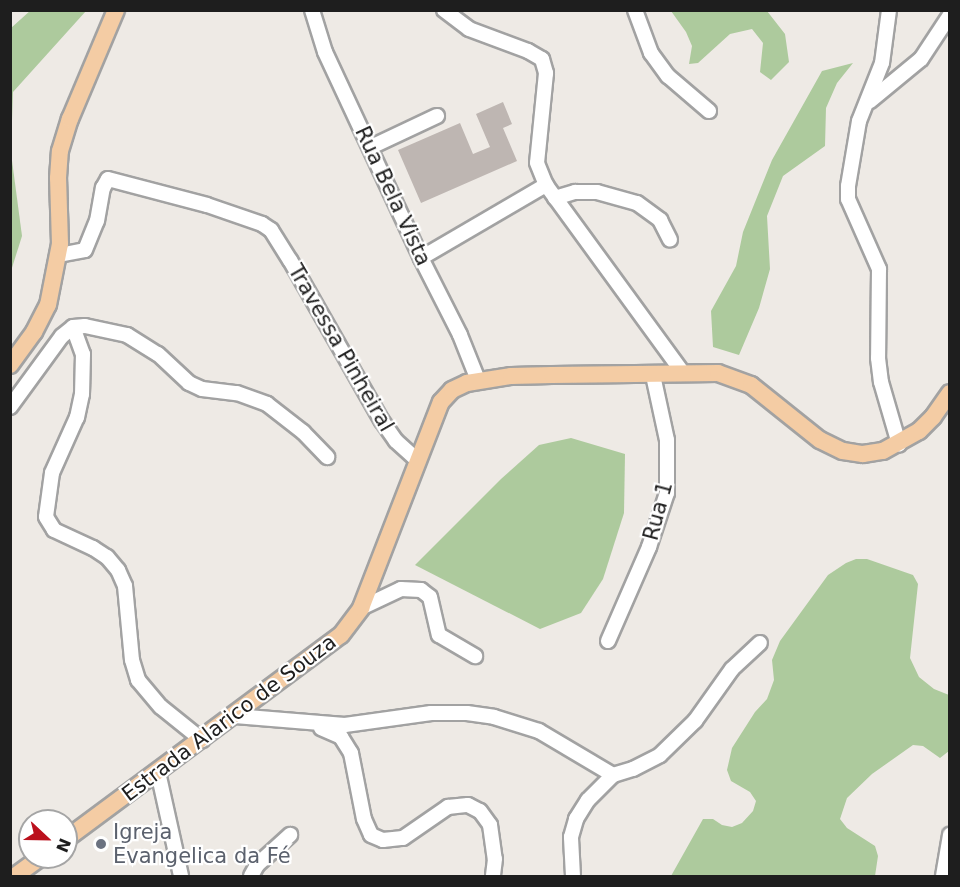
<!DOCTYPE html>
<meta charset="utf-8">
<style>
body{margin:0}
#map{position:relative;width:960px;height:887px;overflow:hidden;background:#eeeae5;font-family:"DejaVu Sans",sans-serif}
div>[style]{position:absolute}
.forest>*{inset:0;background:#adca9d}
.building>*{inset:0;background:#beb6b2}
.roads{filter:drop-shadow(2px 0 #a2a2a2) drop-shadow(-2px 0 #a2a2a2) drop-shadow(0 2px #a2a2a2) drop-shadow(0 -2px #a2a2a2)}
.minor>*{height:14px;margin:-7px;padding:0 7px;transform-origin:7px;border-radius:7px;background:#fff}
.major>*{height:16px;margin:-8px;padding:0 8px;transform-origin:8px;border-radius:8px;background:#f4cca4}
.dots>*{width:16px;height:16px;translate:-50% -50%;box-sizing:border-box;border:3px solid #fff;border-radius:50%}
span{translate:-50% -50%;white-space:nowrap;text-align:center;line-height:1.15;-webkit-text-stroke:4.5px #fff;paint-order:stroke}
.street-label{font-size:21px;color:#1e1e1e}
.worship-label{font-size:21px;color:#5b616d}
.left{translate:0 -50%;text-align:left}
.frame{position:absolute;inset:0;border:12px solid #1e1e1e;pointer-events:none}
.north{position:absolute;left:18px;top:809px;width:60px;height:60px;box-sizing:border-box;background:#fff;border:2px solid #a5a5a5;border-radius:50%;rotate:112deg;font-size:16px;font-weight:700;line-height:24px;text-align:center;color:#1e1e1e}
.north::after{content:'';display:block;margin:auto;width:21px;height:27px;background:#bb111d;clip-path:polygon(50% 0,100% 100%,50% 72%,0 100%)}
</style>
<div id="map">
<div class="forest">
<i style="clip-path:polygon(31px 10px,86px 11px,13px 92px,11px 150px,11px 28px)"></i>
<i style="clip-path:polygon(671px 11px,767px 11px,785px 34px,789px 62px,771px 80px,760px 72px,763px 43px,752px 29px,730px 34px,698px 63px,689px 64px,692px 46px,686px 32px)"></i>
<i style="clip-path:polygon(853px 63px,837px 83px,826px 108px,825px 146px,783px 176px,767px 216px,770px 269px,759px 308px,739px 355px,713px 347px,711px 311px,736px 266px,743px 232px,772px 160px,822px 71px)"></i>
<i style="clip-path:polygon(11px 153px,22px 236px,11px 271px,10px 271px)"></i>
<i style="clip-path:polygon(571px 438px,625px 454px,624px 513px,603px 579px,581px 613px,540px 629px,415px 565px,501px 479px,539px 445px)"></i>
<i style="clip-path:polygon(856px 559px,867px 559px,913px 575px,918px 584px,910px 658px,919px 677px,934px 689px,949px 695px,949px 751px,940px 758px,923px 746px,913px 745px,872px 774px,847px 798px,840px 819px,847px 828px,875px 846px,878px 856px,875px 876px,671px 876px,703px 819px,713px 819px,722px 825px,732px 827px,742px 823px,753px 811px,756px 801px,750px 792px,731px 781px,727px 770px,732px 748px,755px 712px,767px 699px,774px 680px,772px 660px,780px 641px,828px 575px,846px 563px)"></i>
</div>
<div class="building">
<i style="clip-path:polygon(503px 102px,512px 124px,503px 128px,517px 161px,421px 203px,398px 150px,460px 123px,473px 154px,490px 147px,476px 114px)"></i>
</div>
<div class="roads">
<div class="minor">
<i style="left:312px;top:10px;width:44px;rotate:72.8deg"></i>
<i style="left:325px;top:52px;width:227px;rotate:65deg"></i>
<i style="left:421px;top:258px;width:86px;rotate:63.1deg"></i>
<i style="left:460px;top:335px;width:48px;rotate:68.2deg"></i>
<i style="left:444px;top:10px;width:31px;rotate:37deg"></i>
<i style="left:469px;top:29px;width:63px;rotate:20.4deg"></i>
<i style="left:528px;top:51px;width:16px;rotate:30deg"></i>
<i style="left:542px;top:59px;width:15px;rotate:74deg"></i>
<i style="left:546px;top:73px;width:90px;rotate:95.7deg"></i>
<i style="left:537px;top:163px;width:24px;rotate:68deg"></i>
<i style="left:546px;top:185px;width:234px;rotate:53.9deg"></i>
<i style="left:635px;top:10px;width:46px;rotate:69.6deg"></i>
<i style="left:651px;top:53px;width:29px;rotate:54deg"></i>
<i style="left:668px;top:76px;width:54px;rotate:40.5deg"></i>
<i style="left:889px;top:10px;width:53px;rotate:97.5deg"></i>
<i style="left:882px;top:63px;width:62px;rotate:111.6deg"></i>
<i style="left:859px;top:121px;width:66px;rotate:99.6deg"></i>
<i style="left:848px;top:186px;width:13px;rotate:90deg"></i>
<i style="left:848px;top:199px;width:77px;rotate:66.1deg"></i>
<i style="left:879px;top:269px;width:89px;rotate:90.6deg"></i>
<i style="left:878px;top:358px;width:24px;rotate:83deg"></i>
<i style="left:881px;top:382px;width:65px;rotate:73.8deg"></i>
<i style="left:870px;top:101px;width:66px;rotate:-39.5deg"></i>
<i style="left:921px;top:59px;width:53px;rotate:-56.6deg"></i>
<i style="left:371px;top:147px;width:73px;rotate:-25.2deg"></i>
<i style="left:555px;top:198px;width:21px;rotate:-17deg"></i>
<i style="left:575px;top:192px;width:22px"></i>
<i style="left:597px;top:192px;width:41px;rotate:15.4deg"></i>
<i style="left:637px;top:203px;width:29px;rotate:36deg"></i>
<i style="left:660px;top:220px;width:22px;rotate:63deg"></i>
<i style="left:59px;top:255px;width:26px;rotate:-11deg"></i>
<i style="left:85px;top:250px;width:31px;rotate:-68deg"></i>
<i style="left:97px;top:221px;width:34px;rotate:-80deg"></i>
<i style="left:103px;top:188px;width:10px;rotate:-61deg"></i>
<i style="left:108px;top:179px;width:102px;rotate:14.7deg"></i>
<i style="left:207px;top:205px;width:58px;rotate:19.1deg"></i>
<i style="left:262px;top:224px;width:11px;rotate:34deg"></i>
<i style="left:271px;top:230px;width:36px;rotate:58deg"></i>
<i style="left:290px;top:260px;width:185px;rotate:60.3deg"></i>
<i style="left:382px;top:421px;width:24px;rotate:55deg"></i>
<i style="left:396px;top:441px;width:28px;rotate:42deg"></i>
<i style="left:421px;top:258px;width:145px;rotate:-30.3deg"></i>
<i style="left:73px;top:327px;width:29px;rotate:70deg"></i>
<i style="left:83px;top:354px;width:40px;rotate:91.4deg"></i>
<i style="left:82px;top:394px;width:24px;rotate:102deg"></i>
<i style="left:77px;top:417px;width:61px;rotate:114.1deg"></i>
<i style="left:52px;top:473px;width:44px;rotate:97.8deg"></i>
<i style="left:46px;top:517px;width:15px;rotate:58deg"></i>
<i style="left:54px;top:530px;width:43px;rotate:24.8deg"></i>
<i style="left:93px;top:548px;width:17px;rotate:33deg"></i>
<i style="left:107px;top:557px;width:17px;rotate:50deg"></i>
<i style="left:118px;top:570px;width:17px;rotate:66deg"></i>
<i style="left:125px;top:586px;width:74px;rotate:84.6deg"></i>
<i style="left:132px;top:660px;width:21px;rotate:73deg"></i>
<i style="left:138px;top:680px;width:35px;rotate:50deg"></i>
<i style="left:161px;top:707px;width:53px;rotate:38.8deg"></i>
<i style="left:10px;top:407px;width:88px;rotate:-53.8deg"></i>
<i style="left:62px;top:336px;width:14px;rotate:-39deg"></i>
<i style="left:73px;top:327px;width:12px;rotate:-5deg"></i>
<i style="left:85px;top:326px;width:43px;rotate:12.1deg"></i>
<i style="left:127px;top:335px;width:36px;rotate:32deg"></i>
<i style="left:158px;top:354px;width:42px;rotate:43.1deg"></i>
<i style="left:189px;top:383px;width:14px;rotate:25deg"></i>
<i style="left:202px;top:389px;width:35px;rotate:7deg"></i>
<i style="left:237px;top:393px;width:32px;rotate:20deg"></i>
<i style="left:267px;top:404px;width:46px;rotate:37.9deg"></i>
<i style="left:303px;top:432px;width:35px;rotate:46deg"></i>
<i style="left:361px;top:608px;width:44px;rotate:-25.4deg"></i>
<i style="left:401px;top:589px;width:20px;rotate:3deg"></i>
<i style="left:421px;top:590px;width:11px;rotate:38deg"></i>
<i style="left:430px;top:597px;width:39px;rotate:77deg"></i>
<i style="left:439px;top:635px;width:42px;rotate:30.3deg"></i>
<i style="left:608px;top:641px;width:103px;rotate:-66.4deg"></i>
<i style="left:649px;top:547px;width:57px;rotate:-71.6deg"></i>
<i style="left:667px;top:493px;width:53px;rotate:-90deg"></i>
<i style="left:667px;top:440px;width:66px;rotate:-102.2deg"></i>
<i style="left:235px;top:716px;width:110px;rotate:4.7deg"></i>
<i style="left:345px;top:725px;width:87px;rotate:-7.9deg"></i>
<i style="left:431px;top:713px;width:36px"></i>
<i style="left:467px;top:713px;width:27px;rotate:8deg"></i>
<i style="left:494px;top:717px;width:47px;rotate:17.3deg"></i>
<i style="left:539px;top:731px;width:86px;rotate:30.7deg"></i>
<i style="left:321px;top:728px;width:22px;rotate:24deg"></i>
<i style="left:341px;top:737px;width:19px;rotate:58deg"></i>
<i style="left:351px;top:753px;width:67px;rotate:78.9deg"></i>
<i style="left:364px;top:819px;width:17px;rotate:66deg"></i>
<i style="left:371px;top:835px;width:13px;rotate:23deg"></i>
<i style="left:383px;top:840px;width:20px;rotate:-6deg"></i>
<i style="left:403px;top:838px;width:55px;rotate:-34.6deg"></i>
<i style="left:448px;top:807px;width:20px;rotate:-6deg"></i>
<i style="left:468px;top:805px;width:13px;rotate:27deg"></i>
<i style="left:480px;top:811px;width:17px;rotate:54deg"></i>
<i style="left:490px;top:825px;width:34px;rotate:82deg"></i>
<i style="left:495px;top:859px;width:17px;rotate:97deg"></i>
<i style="left:158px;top:772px;width:107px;rotate:77.5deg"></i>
<i style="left:251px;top:876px;width:13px;rotate:-61deg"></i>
<i style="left:257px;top:865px;width:45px;rotate:-42.3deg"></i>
<i style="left:573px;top:876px;width:39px;rotate:-93deg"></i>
<i style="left:571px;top:837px;width:19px;rotate:-74deg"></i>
<i style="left:576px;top:819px;width:22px;rotate:-58deg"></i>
<i style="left:588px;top:800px;width:35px;rotate:-45deg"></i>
<i style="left:613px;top:775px;width:21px;rotate:-17deg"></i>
<i style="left:633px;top:769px;width:30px;rotate:-27deg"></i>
<i style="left:660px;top:755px;width:49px;rotate:-44.2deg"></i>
<i style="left:695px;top:721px;width:64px;rotate:-54.6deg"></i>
<i style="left:732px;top:669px;width:38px;rotate:-43deg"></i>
<i style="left:943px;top:876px;width:42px;rotate:-80.3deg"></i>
</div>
<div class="major">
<i style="left:10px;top:365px;width:41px;rotate:-54deg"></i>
<i style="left:34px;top:332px;width:30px;rotate:-63deg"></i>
<i style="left:48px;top:305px;width:62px;rotate:-78.9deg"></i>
<i style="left:60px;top:244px;width:66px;rotate:-91.7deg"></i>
<i style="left:58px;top:178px;width:27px;rotate:-86deg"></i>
<i style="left:60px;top:151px;width:34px;rotate:-73deg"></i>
<i style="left:70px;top:119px;width:118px;rotate:-67.1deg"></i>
<i style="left:66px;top:839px;width:342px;rotate:-36.6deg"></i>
<i style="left:341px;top:635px;width:34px;rotate:-53deg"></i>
<i style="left:361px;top:608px;width:221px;rotate:-68.8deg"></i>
<i style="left:441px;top:402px;width:16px;rotate:-47deg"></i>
<i style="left:452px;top:390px;width:17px;rotate:-25deg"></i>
<i style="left:467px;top:383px;width:45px;rotate:-9deg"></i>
<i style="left:511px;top:376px;width:41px;rotate:-1.4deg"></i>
<i style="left:552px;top:375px;width:166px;rotate:-0.7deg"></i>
<i style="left:718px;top:373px;width:35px;rotate:20deg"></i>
<i style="left:751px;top:385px;width:88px;rotate:38.6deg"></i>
<i style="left:820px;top:440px;width:25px;rotate:26deg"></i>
<i style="left:843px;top:451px;width:20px;rotate:9deg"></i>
<i style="left:863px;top:454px;width:20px;rotate:-9deg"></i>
<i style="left:883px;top:451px;width:41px;rotate:-29.1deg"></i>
<i style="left:919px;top:431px;width:20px;rotate:-45deg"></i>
<i style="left:933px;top:417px;width:29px;rotate:-55deg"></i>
<i style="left:15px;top:876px;width:32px;rotate:-36deg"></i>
</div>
</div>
<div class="dots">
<i style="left:101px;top:844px;background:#6b7280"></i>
</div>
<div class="street-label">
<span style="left:393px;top:196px;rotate:65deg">Rua Bela Vista</span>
<span style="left:341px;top:348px;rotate:60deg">Travessa Pinheiral</span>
<span style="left:658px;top:511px;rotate:-75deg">Rua 1</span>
<span style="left:229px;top:718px;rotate:-37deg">Estrada Alarico de Souza</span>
</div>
<div class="worship-label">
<span class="left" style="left:113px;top:844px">Igreja<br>Evangelica da Fé</span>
</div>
<div class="frame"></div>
<div class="north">N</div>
</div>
